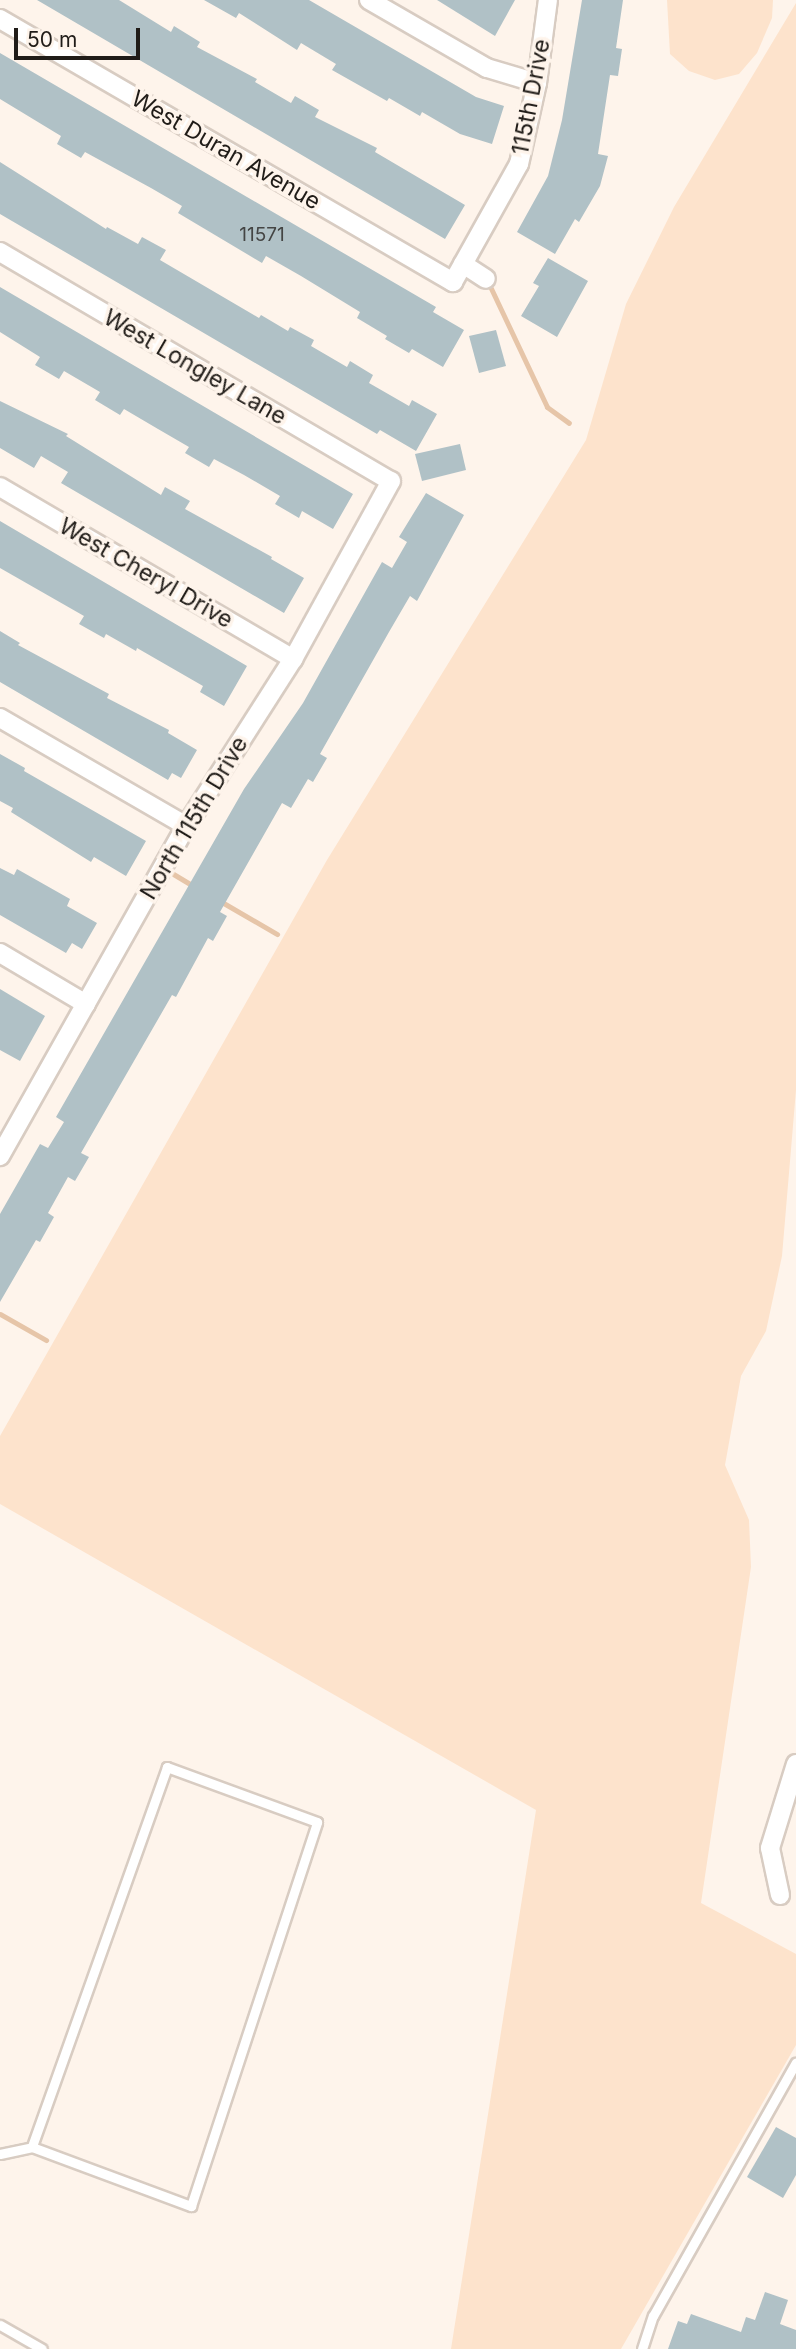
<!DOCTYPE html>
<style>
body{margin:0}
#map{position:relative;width:796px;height:2349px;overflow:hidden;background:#fef4eb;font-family:Inter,sans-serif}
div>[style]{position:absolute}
.green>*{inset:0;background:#fde3cc}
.stream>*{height:5px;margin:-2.5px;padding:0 2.5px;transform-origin:2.5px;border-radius:2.5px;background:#e6c5a8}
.building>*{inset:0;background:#b0c1c6}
.roads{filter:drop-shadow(2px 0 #d8ccc2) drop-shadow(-2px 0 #d8ccc2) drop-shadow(0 2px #d8ccc2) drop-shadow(0 -2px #d8ccc2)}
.service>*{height:9px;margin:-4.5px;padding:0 4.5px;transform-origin:4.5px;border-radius:4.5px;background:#fff}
.minor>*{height:18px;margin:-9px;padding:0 9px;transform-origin:9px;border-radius:9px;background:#fff}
span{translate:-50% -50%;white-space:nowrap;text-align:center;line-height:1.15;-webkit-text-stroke:7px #fef4eb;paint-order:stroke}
.number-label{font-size:19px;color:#444544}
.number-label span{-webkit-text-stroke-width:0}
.street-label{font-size:23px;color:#201c18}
.scale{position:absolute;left:14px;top:28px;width:126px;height:32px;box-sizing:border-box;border:4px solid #201c18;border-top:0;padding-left:9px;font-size:21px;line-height:24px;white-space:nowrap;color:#201c18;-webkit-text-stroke:5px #fef4eb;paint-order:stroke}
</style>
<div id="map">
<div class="green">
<i style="clip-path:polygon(667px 0,773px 0,772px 18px,757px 53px,739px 74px,715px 80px,689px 71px,670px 54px)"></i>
<i style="clip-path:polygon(796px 3px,796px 1090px,782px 1256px,766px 1331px,741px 1376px,725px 1465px,749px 1520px,751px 1567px,701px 1903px,796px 1954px,796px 2045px,621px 2349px,451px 2349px,536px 1810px,0 1504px,0 1436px,327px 860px,586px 440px,626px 304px,674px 207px)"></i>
</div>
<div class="stream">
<i style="left:488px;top:282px;width:138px;rotate:64.7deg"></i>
<i style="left:547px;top:407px;width:27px;rotate:36deg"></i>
<i style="left:165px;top:869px;width:33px;rotate:31deg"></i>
<i style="left:220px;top:901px;width:66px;rotate:30.1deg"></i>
<i style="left:0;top:1314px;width:53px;rotate:29.5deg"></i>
</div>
<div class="building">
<i style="clip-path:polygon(37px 0,119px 0,171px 32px,174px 26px,200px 42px,197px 47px,257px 79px,255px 82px,291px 103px,295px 96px,319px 110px,315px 117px,377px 148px,375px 152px,465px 205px,445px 239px)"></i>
<i style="clip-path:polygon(204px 0,309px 0,476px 97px,504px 106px,492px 144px,460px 134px,422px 112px,420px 116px,389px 98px,387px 101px,332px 70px,336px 64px,301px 43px,297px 50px,239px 13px,236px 18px)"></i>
<i style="clip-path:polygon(437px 0,515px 0,495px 36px)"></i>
<i style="clip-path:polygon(582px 0,623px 0,616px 48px,622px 49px,618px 76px,610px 75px,598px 154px,608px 156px,600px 186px,579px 222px,575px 219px,555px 254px,517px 232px,548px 176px,562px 120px)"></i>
<i style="clip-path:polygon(0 53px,436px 307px,433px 312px,464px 330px,443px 367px,412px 349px,409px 353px,385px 339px,387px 336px,357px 318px,360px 312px,301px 276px,266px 256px,262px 263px,178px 213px,182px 206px,151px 188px,85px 152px,81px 158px,57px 144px,61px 136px,0 99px)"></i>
<i style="clip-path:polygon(0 162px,106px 229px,107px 227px,138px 244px,142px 237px,166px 250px,160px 260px,259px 318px,261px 315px,288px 331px,290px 327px,314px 340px,311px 346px,347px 367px,350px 361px,373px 375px,369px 383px,409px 406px,412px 400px,437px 414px,416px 451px,380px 430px,377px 434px,0 214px)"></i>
<i style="clip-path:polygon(548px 258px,588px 281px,557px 337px,521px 316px,539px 286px,533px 283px)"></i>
<i style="clip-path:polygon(0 287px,353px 494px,333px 529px,302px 511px,299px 518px,275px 504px,280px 496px,244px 475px,214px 459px,209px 467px,185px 453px,189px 447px,158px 429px,124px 409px,120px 415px,95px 400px,100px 392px,64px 371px,59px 379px,35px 365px,40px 357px,0 332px)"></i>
<i style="clip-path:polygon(496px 330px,506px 366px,479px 373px,469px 336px)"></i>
<i style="clip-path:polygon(0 401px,68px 434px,66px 436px,161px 495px,165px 487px,190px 501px,185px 509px,272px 557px,271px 559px,304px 578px,284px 613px,61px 483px,68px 472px,41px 456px,34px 468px,0 448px)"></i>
<i style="clip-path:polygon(460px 444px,466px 470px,422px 481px,415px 454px)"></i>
<i style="clip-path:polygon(426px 493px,464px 515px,417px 601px,410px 596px,389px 632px,320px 754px,327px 758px,313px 782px,308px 779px,291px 808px,282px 803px,220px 912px,227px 916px,213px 941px,208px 938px,176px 997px,172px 995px,81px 1153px,89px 1157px,75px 1181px,68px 1177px,48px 1213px,54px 1217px,40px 1242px,36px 1240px,0 1302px,0 1214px,40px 1144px,48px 1148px,64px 1122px,56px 1117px,244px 789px,303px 703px,382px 562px,392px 568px,407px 542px,399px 537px)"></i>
<i style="clip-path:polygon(0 521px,247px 666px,224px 706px,200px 692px,203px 686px,137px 648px,136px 651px,106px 634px,104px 638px,79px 624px,84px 616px,0 568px)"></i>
<i style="clip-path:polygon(0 631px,20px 643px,18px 645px,109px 694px,107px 698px,169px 730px,168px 733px,197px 750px,181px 778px,172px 773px,168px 780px,0 682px)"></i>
<i style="clip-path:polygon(0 754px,25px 768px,24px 771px,146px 841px,126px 876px,94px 857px,91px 862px,11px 812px,13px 808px,0 801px)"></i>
<i style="clip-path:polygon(0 868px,14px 875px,17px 869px,70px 899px,67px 906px,97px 923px,82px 949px,72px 943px,66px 953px,0 915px)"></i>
<i style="clip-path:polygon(0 989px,45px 1016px,20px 1061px,0 1050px)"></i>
<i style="clip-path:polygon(776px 2127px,796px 2138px,796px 2175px,783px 2198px,747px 2177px)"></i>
<i style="clip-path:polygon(765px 2292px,788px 2300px,780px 2324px,796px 2330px,796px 2349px,668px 2349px,678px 2321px,687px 2324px,691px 2314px,741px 2332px,746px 2317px,755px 2320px)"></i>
</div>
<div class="roads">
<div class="service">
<i style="left:0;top:2154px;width:33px;rotate:-12deg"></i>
<i style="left:32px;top:2147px;width:170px;rotate:20.4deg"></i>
<i style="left:191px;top:2206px;width:404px;rotate:-71.8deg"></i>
<i style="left:317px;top:1822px;width:160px;rotate:-159.9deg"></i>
<i style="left:167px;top:1767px;width:403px;rotate:109.6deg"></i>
<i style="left:0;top:2325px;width:48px;rotate:29.7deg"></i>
<i style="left:642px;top:2349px;width:35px;rotate:-72deg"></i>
<i style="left:653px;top:2316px;width:291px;rotate:-60.6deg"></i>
</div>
<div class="minor">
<i style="left:369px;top:0;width:136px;rotate:30deg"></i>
<i style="left:487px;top:68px;width:52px;rotate:16.7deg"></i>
<i style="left:0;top:19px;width:524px;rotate:30.14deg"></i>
<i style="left:453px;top:282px;width:135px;rotate:-60.8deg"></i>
<i style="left:519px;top:164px;width:83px;rotate:-77.5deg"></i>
<i style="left:537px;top:83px;width:84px;rotate:-82.5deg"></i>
<i style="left:0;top:252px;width:453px;rotate:30.4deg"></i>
<i style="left:391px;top:481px;width:203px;rotate:118.8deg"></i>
<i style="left:293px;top:659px;width:198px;rotate:122.6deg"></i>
<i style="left:186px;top:826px;width:379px;rotate:119.4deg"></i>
<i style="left:463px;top:264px;width:27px;rotate:33deg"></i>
<i style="left:0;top:487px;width:340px;rotate:30.4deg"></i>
<i style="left:0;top:718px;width:215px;rotate:30.1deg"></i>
<i style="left:0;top:953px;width:100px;rotate:30.7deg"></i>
<i style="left:780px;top:1895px;width:48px;rotate:-102deg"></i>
<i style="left:770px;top:1848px;width:88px;rotate:-72.8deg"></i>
</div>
</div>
<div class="number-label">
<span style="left:262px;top:235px">11571</span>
</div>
<div class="street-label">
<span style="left:531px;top:97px;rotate:-79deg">115th Drive</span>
<span style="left:226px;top:150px;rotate:30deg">West Duran Avenue</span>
<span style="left:195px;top:367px;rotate:30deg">West Longley Lane</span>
<span style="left:146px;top:573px;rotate:30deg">West Cheryl Drive</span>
<span style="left:194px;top:818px;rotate:-59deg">North 115th Drive</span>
</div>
<div class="scale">50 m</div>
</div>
